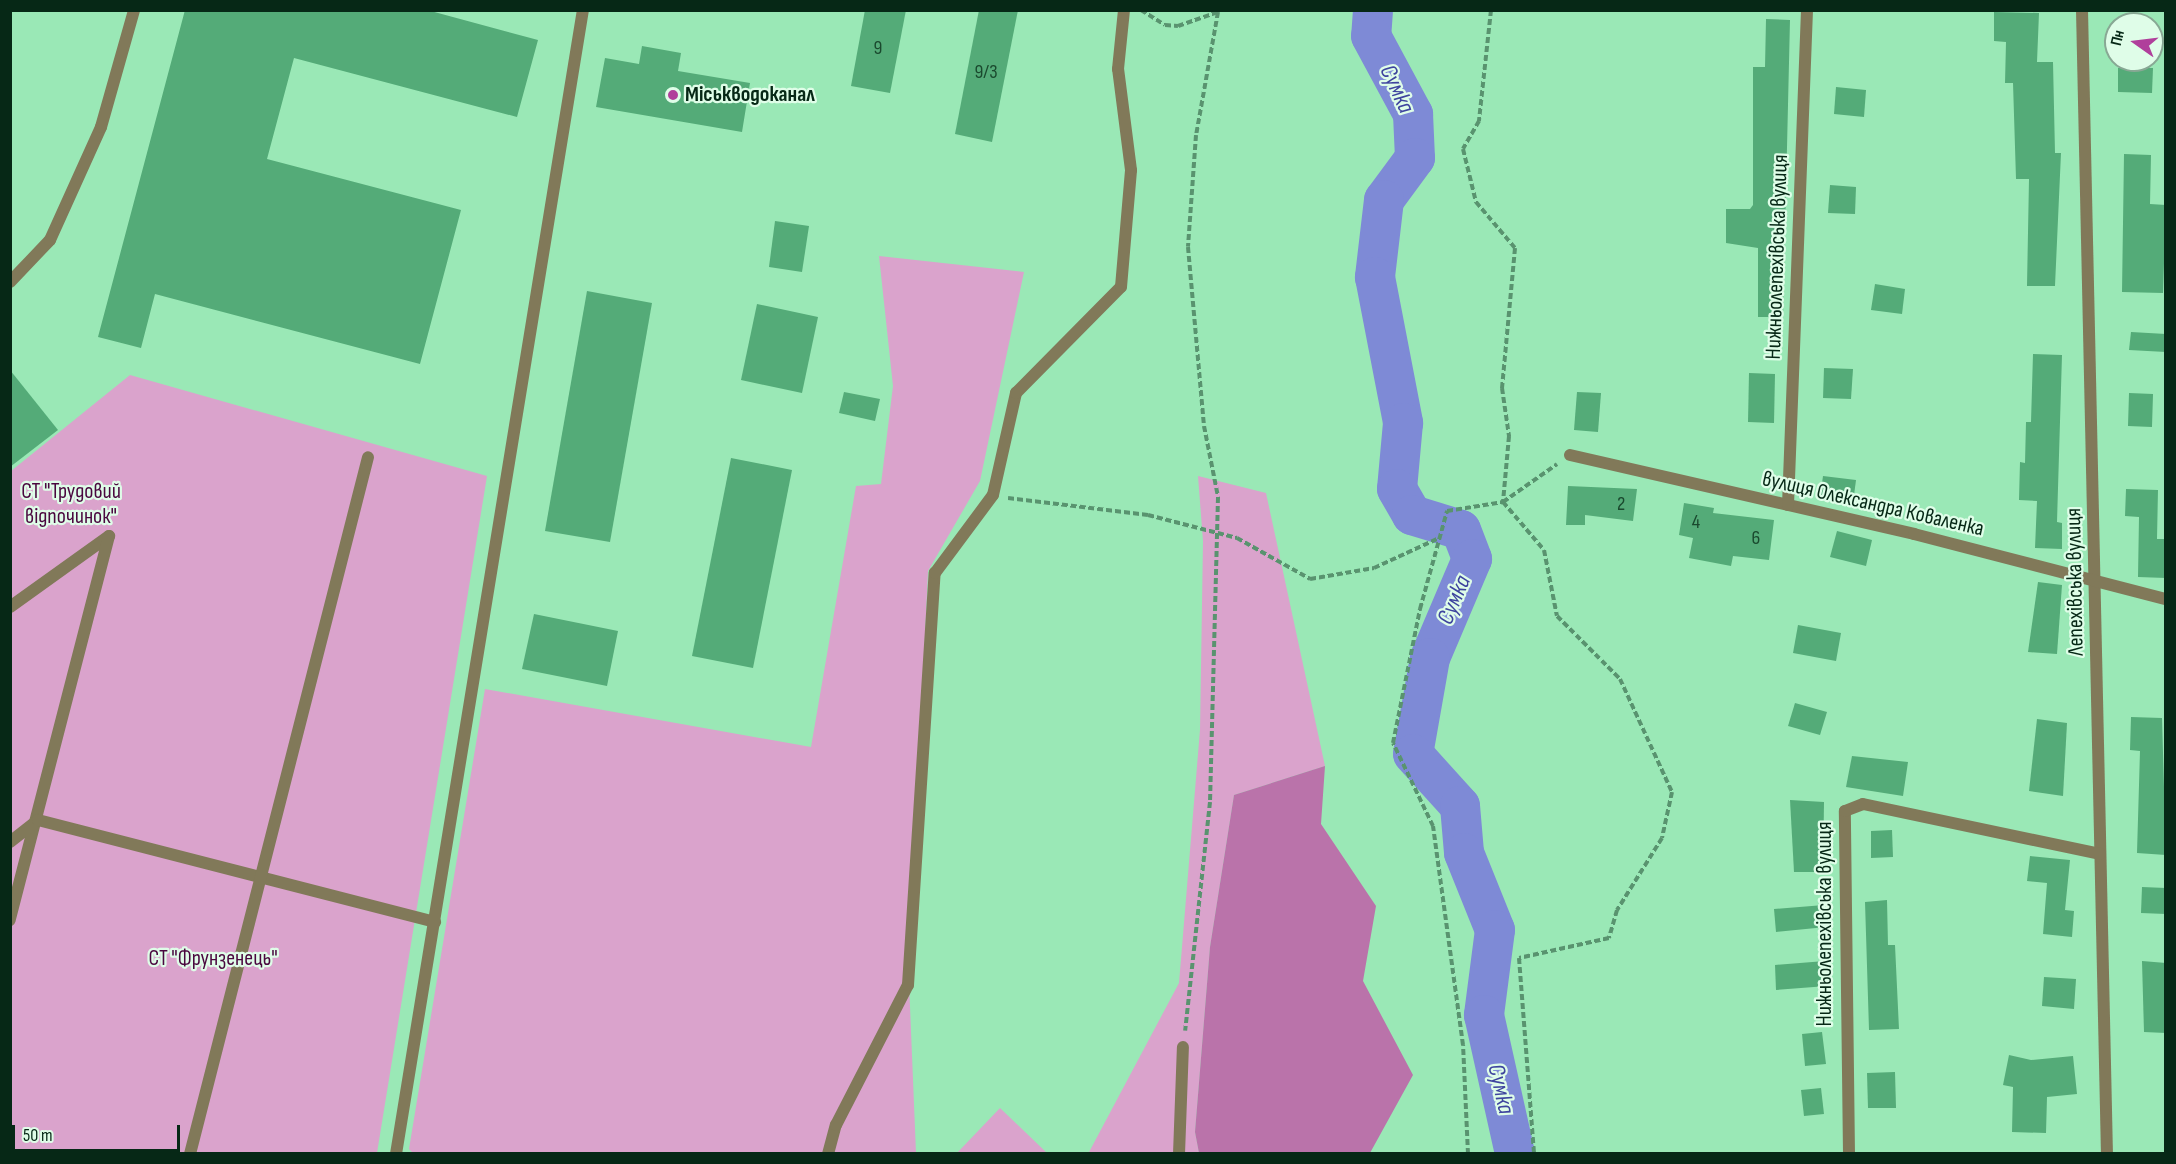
<!DOCTYPE html>
<meta charset="utf-8">
<style>
body{margin:0}
#map{position:relative;width:2176px;height:1164px;overflow:hidden;background:#9ae8b6;font-family:"Sofia Sans Condensed",sans-serif}
div>[style]{position:absolute}
.green>*{inset:0;background:#daa3cc}
.forest>*{inset:0;background:#ba73aa}
.river>*{height:40px;margin:-20px;padding:0 20px;transform-origin:20px;border-radius:20px;background:#7e8ad6}
.building>*{inset:0;background:#54ab78}
.path>*{height:4px;margin-top:-2px;transform-origin:0;background:repeating-linear-gradient(90deg,#59936f 0 6px,transparent 0 9px)}
.service>*{height:12px;margin:-6px;padding:0 6px;transform-origin:6px;border-radius:6px;background:#817959}
.minor>*{height:12px;margin:-6px;padding:0 6px;transform-origin:6px;border-radius:6px;background:#817959}
.dots>*{width:16px;height:16px;translate:-50% -50%;box-sizing:border-box;border:3px solid #dffde8;border-radius:50%}
span{translate:-50% -50%;white-space:nowrap;text-align:center;line-height:1.15;-webkit-text-stroke:4.5px #dffde8;paint-order:stroke}
.number-label{font-size:20px;color:#1a492e}
.number-label span{-webkit-text-stroke-width:0}
.poi-label{font-size:22px;color:#062816;font-weight:700}
.left{translate:0 -50%;text-align:left}
.street-label{font-size:22px;color:#062816}
.park-label{font-size:22px;color:#4a073f}
.water-label{font-size:24px;color:#3e449e;font-style:italic}
.frame{position:absolute;inset:0;border:12px solid #062816;pointer-events:none}
.north{position:absolute;left:2104px;top:12px;width:60px;height:60px;box-sizing:border-box;background:#dffde8;border:2px solid #88a894;border-radius:50%;rotate:284deg;font-size:16px;font-weight:700;line-height:24px;text-align:center;color:#062816}
.north::after{content:'';display:block;margin:auto;width:21px;height:27px;background:#b03f9b;clip-path:polygon(50% 0,100% 100%,50% 72%,0 100%)}
.scale{position:absolute;left:12px;top:1125px;width:168px;height:27px;box-sizing:border-box;border:3px solid #062816;border-top:0;padding-left:8px;font-size:18px;line-height:21px;white-space:nowrap;color:#062816;-webkit-text-stroke:4px #dffde8;paint-order:stroke}
</style>
<div id="map">
<div class="green">
<i style="clip-path:polygon(879px 256px,1024px 272px,980px 481px,928px 571px,909px 982px,916px 1153px,414px 1154px,409px 1149px,485px 689px,811px 747px,856px 486px,881px 484px,893px 386px)"></i>
<i style="clip-path:polygon(130px 375px,487px 476px,377px 1153px,11px 1154px,11px 471px)"></i>
<i style="clip-path:polygon(1198px 476px,1266px 493px,1325px 766px,1234px 795px,1210px 947px,1195px 1132px,1199px 1153px,1088px 1154px,1179px 983px,1200px 730px,1203px 541px)"></i>
<i style="clip-path:polygon(1000px 1108px,1047px 1153px,957px 1153px)"></i>
</div>
<div class="forest">
<i style="clip-path:polygon(1325px 766px,1321px 824px,1376px 906px,1363px 981px,1413px 1075px,1370px 1153px,1199px 1153px,1195px 1132px,1210px 947px,1234px 795px)"></i>
</div>
<div class="river">
<i style="left:1373px;top:10px;width:26px;rotate:94deg"></i>
<i style="left:1371px;top:36px;width:89px;rotate:61.7deg"></i>
<i style="left:1413px;top:114px;width:44px;rotate:87.4deg"></i>
<i style="left:1415px;top:158px;width:52px;rotate:126.4deg"></i>
<i style="left:1384px;top:200px;width:78px;rotate:96.7deg"></i>
<i style="left:1375px;top:277px;width:149px;rotate:79.1deg"></i>
<i style="left:1403px;top:423px;width:66px;rotate:95.2deg"></i>
<i style="left:1397px;top:489px;width:30px;rotate:60deg"></i>
<i style="left:1412px;top:515px;width:51px;rotate:17deg"></i>
<i style="left:1461px;top:530px;width:31px;rotate:69deg"></i>
<i style="left:1472px;top:559px;width:108px;rotate:113deg"></i>
<i style="left:1430px;top:658px;width:97px;rotate:100deg"></i>
<i style="left:1413px;top:754px;width:70px;rotate:47.9deg"></i>
<i style="left:1460px;top:806px;width:47px;rotate:85.1deg"></i>
<i style="left:1464px;top:853px;width:83px;rotate:68.1deg"></i>
<i style="left:1495px;top:930px;width:86px;rotate:97.4deg"></i>
<i style="left:1484px;top:1015px;width:142px;rotate:77.4deg"></i>
</div>
<div class="building">
<i style="clip-path:polygon(185px 10px,427px 10px,538px 40px,517px 117px,294px 58px,267px 159px,461px 210px,420px 364px,155px 294px,141px 348px,98px 337px)"></i>
<i style="clip-path:polygon(865px 10px,906px 10px,890px 93px,851px 86px)"></i>
<i style="clip-path:polygon(979px 10px,1018px 10px,992px 142px,955px 134px)"></i>
<i style="clip-path:polygon(1994px 12px,2039px 13px,2037px 62px,2053px 62px,2055px 153px,2061px 153px,2055px 286px,2027px 286px,2029px 179px,2016px 179px,2013px 83px,2005px 83px,2006px 42px,1994px 41px)"></i>
<i style="clip-path:polygon(1766px 19px,1790px 20px,1783px 317px,1758px 317px,1758px 248px,1726px 243px,1726px 209px,1750px 209px,1753px 205px,1753px 67px,1765px 67px)"></i>
<i style="clip-path:polygon(642px 46px,681px 53px,678px 71px,750px 83px,742px 132px,596px 107px,605px 58px,639px 64px)"></i>
<i style="clip-path:polygon(2118px 68px,2153px 68px,2152px 93px,2118px 92px)"></i>
<i style="clip-path:polygon(1836px 87px,1866px 90px,1864px 117px,1834px 114px)"></i>
<i style="clip-path:polygon(2124px 154px,2151px 155px,2150px 204px,2166px 205px,2163px 293px,2122px 292px)"></i>
<i style="clip-path:polygon(1830px 185px,1856px 187px,1855px 214px,1828px 213px)"></i>
<i style="clip-path:polygon(775px 221px,809px 226px,802px 272px,769px 267px)"></i>
<i style="clip-path:polygon(1875px 284px,1905px 289px,1902px 314px,1871px 310px)"></i>
<i style="clip-path:polygon(587px 291px,652px 303px,610px 542px,545px 531px)"></i>
<i style="clip-path:polygon(757px 304px,818px 317px,802px 393px,741px 380px)"></i>
<i style="clip-path:polygon(2131px 332px,2166px 334px,2166px 352px,2129px 350px)"></i>
<i style="clip-path:polygon(2033px 354px,2062px 355px,2057px 522px,2062px 523px,2062px 549px,2035px 548px,2037px 501px,2019px 500px,2020px 462px,2025px 463px,2026px 422px,2031px 422px)"></i>
<i style="clip-path:polygon(1824px 368px,1853px 369px,1851px 399px,1823px 398px)"></i>
<i style="clip-path:polygon(10px 370px,58px 430px,10px 467px)"></i>
<i style="clip-path:polygon(1749px 373px,1775px 374px,1774px 423px,1748px 422px)"></i>
<i style="clip-path:polygon(844px 392px,880px 399px,875px 421px,839px 413px)"></i>
<i style="clip-path:polygon(1577px 392px,1601px 393px,1598px 432px,1574px 430px)"></i>
<i style="clip-path:polygon(2129px 393px,2153px 394px,2152px 427px,2128px 426px)"></i>
<i style="clip-path:polygon(731px 458px,792px 470px,753px 668px,692px 656px)"></i>
<i style="clip-path:polygon(1823px 476px,1856px 480px,1853px 503px,1820px 498px)"></i>
<i style="clip-path:polygon(1568px 486px,1637px 489px,1633px 521px,1585px 515px,1585px 525px,1566px 525px)"></i>
<i style="clip-path:polygon(2126px 489px,2158px 490px,2157px 539px,2166px 539px,2166px 578px,2138px 577px,2139px 517px,2125px 516px)"></i>
<i style="clip-path:polygon(1684px 503px,1714px 508px,1713px 513px,1774px 520px,1769px 560px,1733px 556px,1731px 566px,1689px 558px,1693px 538px,1679px 535px)"></i>
<i style="clip-path:polygon(1837px 531px,1872px 540px,1866px 566px,1830px 557px)"></i>
<i style="clip-path:polygon(2038px 582px,2062px 585px,2057px 654px,2028px 652px)"></i>
<i style="clip-path:polygon(534px 614px,618px 631px,607px 686px,522px 669px)"></i>
<i style="clip-path:polygon(1798px 625px,1841px 633px,1836px 661px,1793px 653px)"></i>
<i style="clip-path:polygon(1795px 703px,1827px 712px,1820px 735px,1788px 726px)"></i>
<i style="clip-path:polygon(2131px 717px,2162px 718px,2166px 855px,2137px 853px,2140px 751px,2130px 750px)"></i>
<i style="clip-path:polygon(2037px 719px,2067px 723px,2063px 796px,2029px 791px)"></i>
<i style="clip-path:polygon(1852px 756px,1908px 762px,1903px 796px,1846px 787px)"></i>
<i style="clip-path:polygon(1790px 800px,1824px 802px,1823px 872px,1794px 872px)"></i>
<i style="clip-path:polygon(1892px 830px,1893px 857px,1871px 858px,1871px 831px)"></i>
<i style="clip-path:polygon(2030px 856px,2070px 860px,2065px 910px,2074px 911px,2072px 937px,2043px 934px,2047px 883px,2027px 881px)"></i>
<i style="clip-path:polygon(2142px 887px,2166px 888px,2166px 914px,2141px 913px)"></i>
<i style="clip-path:polygon(1887px 900px,1888px 945px,1895px 945px,1899px 1029px,1869px 1030px,1865px 902px)"></i>
<i style="clip-path:polygon(1824px 905px,1826px 927px,1776px 932px,1774px 909px)"></i>
<i style="clip-path:polygon(1825px 961px,1827px 986px,1776px 990px,1775px 965px)"></i>
<i style="clip-path:polygon(2142px 961px,2166px 963px,2166px 1033px,2144px 1032px)"></i>
<i style="clip-path:polygon(2044px 977px,2076px 979px,2074px 1009px,2042px 1006px)"></i>
<i style="clip-path:polygon(1822px 1032px,1826px 1064px,1805px 1066px,1802px 1034px)"></i>
<i style="clip-path:polygon(2009px 1055px,2031px 1060px,2073px 1056px,2077px 1094px,2047px 1097px,2046px 1133px,2012px 1132px,2013px 1087px,2003px 1085px)"></i>
<i style="clip-path:polygon(1895px 1072px,1896px 1108px,1868px 1108px,1867px 1073px)"></i>
<i style="clip-path:polygon(1821px 1088px,1824px 1114px,1804px 1116px,1801px 1090px)"></i>
</div>
<div class="path">
<i style="left:1141px;top:10px;width:28px;rotate:32deg"></i>
<i style="left:1165px;top:25px;width:13px;rotate:4deg"></i>
<i style="left:1178px;top:26px;width:42px;rotate:-19.3deg"></i>
<i style="left:1218px;top:12px;width:125px;rotate:100.1deg"></i>
<i style="left:1196px;top:135px;width:112px;rotate:94.1deg"></i>
<i style="left:1188px;top:247px;width:180px;rotate:84.9deg"></i>
<i style="left:1204px;top:426px;width:72px;rotate:78.8deg"></i>
<i style="left:1218px;top:497px;width:305px;rotate:91.5deg"></i>
<i style="left:1210px;top:802px;width:230px;rotate:96.2deg"></i>
<i style="left:1491px;top:10px;width:112px;rotate:96.2deg"></i>
<i style="left:1479px;top:121px;width:32px;rotate:120deg"></i>
<i style="left:1463px;top:149px;width:55px;rotate:76.2deg"></i>
<i style="left:1476px;top:202px;width:60px;rotate:49.7deg"></i>
<i style="left:1515px;top:248px;width:141px;rotate:95.3deg"></i>
<i style="left:1502px;top:388px;width:49px;rotate:81.7deg"></i>
<i style="left:1509px;top:436px;width:66px;rotate:95.2deg"></i>
<i style="left:1503px;top:502px;width:63px;rotate:49.5deg"></i>
<i style="left:1544px;top:550px;width:67px;rotate:78.9deg"></i>
<i style="left:1557px;top:616px;width:89px;rotate:45deg"></i>
<i style="left:1620px;top:679px;width:124px;rotate:65.3deg"></i>
<i style="left:1672px;top:792px;width:47px;rotate:102.3deg"></i>
<i style="left:1662px;top:838px;width:85px;rotate:122deg"></i>
<i style="left:1617px;top:910px;width:29px;rotate:106deg"></i>
<i style="left:1609px;top:938px;width:92px;rotate:167.5deg"></i>
<i style="left:1519px;top:958px;width:197px;rotate:85.6deg"></i>
<i style="left:1008px;top:498px;width:141px;rotate:6.9deg"></i>
<i style="left:1148px;top:515px;width:92px;rotate:14.5deg"></i>
<i style="left:1237px;top:538px;width:84px;rotate:29.3deg"></i>
<i style="left:1310px;top:579px;width:65px;rotate:-9.8deg"></i>
<i style="left:1374px;top:568px;width:69px;rotate:-24.7deg"></i>
<i style="left:1468px;top:1154px;width:109px;rotate:-92.6deg"></i>
<i style="left:1463px;top:1045px;width:221px;rotate:-97.8deg"></i>
<i style="left:1433px;top:826px;width:92px;rotate:-115.7deg"></i>
<i style="left:1393px;top:743px;width:137px;rotate:-78.6deg"></i>
<i style="left:1420px;top:609px;width:102px;rotate:-74.6deg"></i>
<i style="left:1447px;top:511px;width:57px;rotate:-9.1deg"></i>
<i style="left:1503px;top:502px;width:66px;rotate:-35.1deg"></i>
</div>
<div class="service">
<i style="left:10px;top:282px;width:58px;rotate:-46.4deg"></i>
<i style="left:50px;top:240px;width:124px;rotate:-65.7deg"></i>
<i style="left:101px;top:127px;width:122px;rotate:-74.2deg"></i>
<i style="left:10px;top:607px;width:122px;rotate:-35.6deg"></i>
<i style="left:109px;top:536px;width:397px;rotate:104.5deg"></i>
<i style="left:10px;top:842px;width:36px;rotate:-38deg"></i>
<i style="left:38px;top:820px;width:410px;rotate:14.4deg"></i>
<i style="left:190px;top:1154px;width:719px;rotate:-75.67deg"></i>
<i style="left:828px;top:1154px;width:30px;rotate:-75deg"></i>
<i style="left:836px;top:1125px;width:157px;rotate:-62.8deg"></i>
<i style="left:908px;top:985px;width:413px;rotate:-86.3deg"></i>
<i style="left:935px;top:573px;width:97px;rotate:-53.4deg"></i>
<i style="left:993px;top:495px;width:105px;rotate:-77.3deg"></i>
<i style="left:1016px;top:393px;width:149px;rotate:-45.3deg"></i>
<i style="left:1121px;top:287px;width:117px;rotate:-85.1deg"></i>
<i style="left:1131px;top:170px;width:102px;rotate:-97.3deg"></i>
<i style="left:1118px;top:69px;width:59px;rotate:-84.2deg"></i>
<i style="left:1179px;top:1154px;width:107px;rotate:-87.9deg"></i>
</div>
<div class="minor">
<i style="left:2082px;top:10px;width:1144px;rotate:88.75deg"></i>
<i style="left:1570px;top:455px;width:353px;rotate:12.9deg"></i>
<i style="left:1914px;top:534px;width:260px;rotate:14.5deg"></i>
<i style="left:1788px;top:505px;width:495px;rotate:-87.8deg"></i>
<i style="left:396px;top:1154px;width:1159px;rotate:-80.72deg"></i>
<i style="left:1849px;top:1154px;width:343px;rotate:-90.7deg"></i>
<i style="left:1845px;top:811px;width:19px;rotate:-21deg"></i>
<i style="left:1863px;top:804px;width:242px;rotate:11.9deg"></i>
</div>
<div class="dots">
<i style="left:673px;top:95px;background:#b03f9b"></i>
</div>
<div class="number-label">
<span style="left:878px;top:48px">9</span>
<span style="left:986px;top:72px">9/3</span>
<span style="left:1621px;top:504px">2</span>
<span style="left:1696px;top:522px">4</span>
<span style="left:1756px;top:538px">6</span>
</div>
<div class="poi-label">
<span class="left" style="left:685px;top:95px">Міськводоканал</span>
</div>
<div class="street-label">
<span style="left:1777px;top:257px;rotate:-88deg">Нижньолепехівська вулиця</span>
<span style="left:1873px;top:504px;rotate:13deg">вулиця Олександра Коваленка</span>
<span style="left:2075px;top:582px;rotate:-91deg">Лепехівська вулиця</span>
<span style="left:1825px;top:924px;rotate:-90deg">Нижньолепехівська вулиця</span>
</div>
<div class="park-label">
<span style="left:71px;top:504px">СТ "Трудовий<br>відпочинок"</span>
<span style="left:213px;top:959px">СТ "Фрунзенець"</span>
</div>
<div class="water-label">
<span style="left:1397px;top:89px;rotate:65deg">Сумка</span>
<span style="left:1454px;top:600px;rotate:-67deg">Сумка</span>
<span style="left:1501px;top:1089px;rotate:77deg">Сумка</span>
</div>
<div class="frame"></div>
<div class="north">Пн</div>
<div class="scale">50 m</div>
</div>
